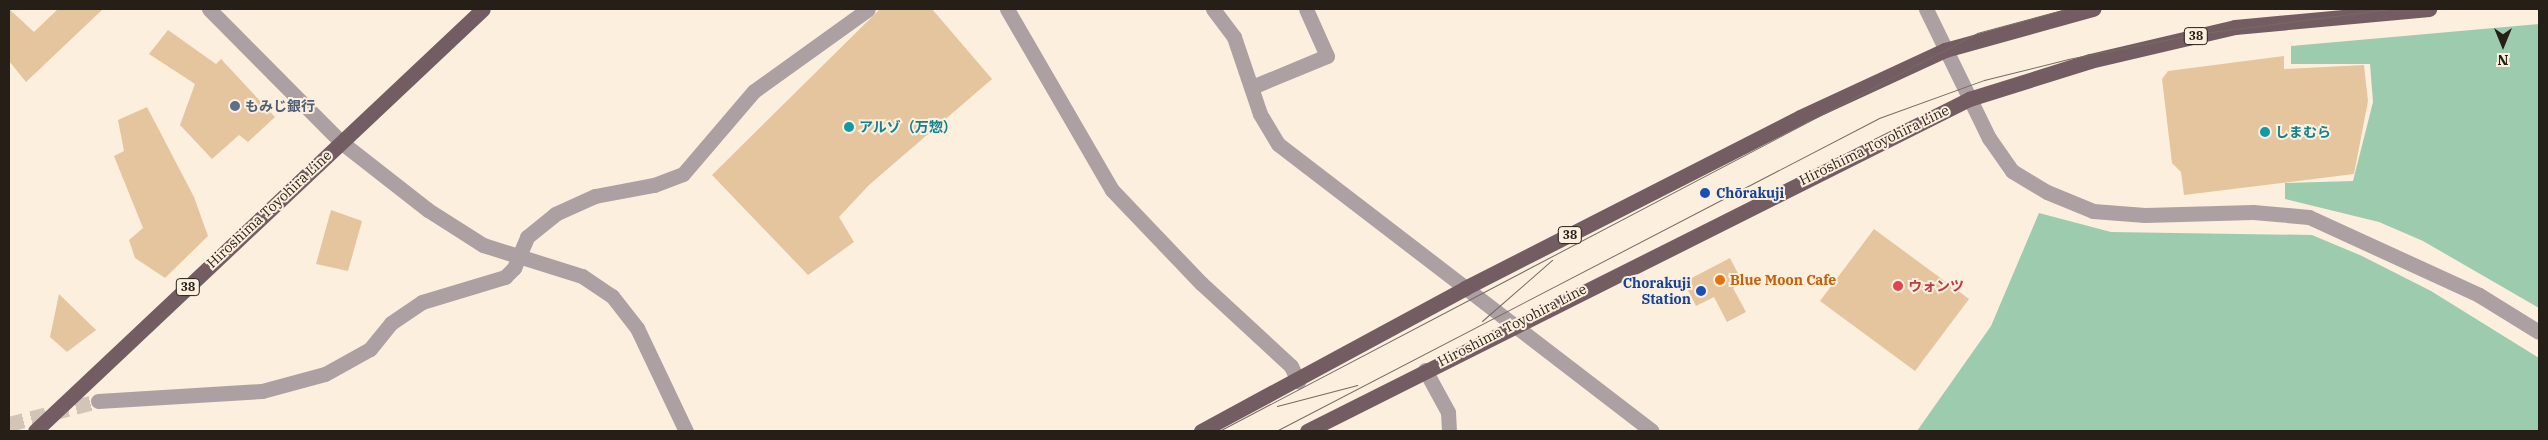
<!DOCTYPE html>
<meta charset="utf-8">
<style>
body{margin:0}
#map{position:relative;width:2548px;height:440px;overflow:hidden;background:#fdefde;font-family:"IBM Plex Serif","Noto Sans JP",serif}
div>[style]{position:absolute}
.forest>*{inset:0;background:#9dcbae}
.building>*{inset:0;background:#e4c59d}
.minor-tunnel>*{height:15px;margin-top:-7.5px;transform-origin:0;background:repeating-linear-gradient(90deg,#d2c5b6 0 15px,transparent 0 23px)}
.minor>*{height:15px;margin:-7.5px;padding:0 7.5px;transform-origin:7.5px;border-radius:7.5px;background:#ada0a3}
.major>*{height:15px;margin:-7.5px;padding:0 7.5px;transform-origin:7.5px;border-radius:7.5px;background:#735d63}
.tram>*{height:1px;margin:-0.5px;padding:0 0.5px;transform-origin:0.5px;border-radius:0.5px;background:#756c61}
.dots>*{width:14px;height:14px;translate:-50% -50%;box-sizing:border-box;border:2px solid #fdefde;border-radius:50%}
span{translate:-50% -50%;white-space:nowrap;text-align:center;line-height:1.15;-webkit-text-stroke:4px #fdefde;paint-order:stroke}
.shield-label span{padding:1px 4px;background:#fdefde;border:1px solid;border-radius:4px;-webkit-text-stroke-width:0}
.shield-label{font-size:12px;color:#261f18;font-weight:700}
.service-label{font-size:14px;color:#4e5e75;font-weight:700}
.left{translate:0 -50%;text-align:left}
.culture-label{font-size:14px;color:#0d838f;font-weight:700}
.street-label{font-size:14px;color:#261f18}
.transit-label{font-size:14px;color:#164399;font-weight:700}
.right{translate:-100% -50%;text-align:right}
.food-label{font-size:14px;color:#c56008;font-weight:700}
.health-label{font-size:14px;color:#be3a42;font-weight:700}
.frame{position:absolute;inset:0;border:10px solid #261f18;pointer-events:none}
.north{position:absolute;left:2478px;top:20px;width:50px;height:50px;-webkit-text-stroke:4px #fdefde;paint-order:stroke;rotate:180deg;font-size:14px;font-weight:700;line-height:20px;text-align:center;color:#261f18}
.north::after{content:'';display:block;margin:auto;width:18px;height:22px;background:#261f18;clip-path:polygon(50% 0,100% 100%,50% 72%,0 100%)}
</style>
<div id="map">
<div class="forest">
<i style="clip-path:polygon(2539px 24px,2539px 308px,2423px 241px,2379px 222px,2285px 199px,2285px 183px,2353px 181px,2373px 102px,2370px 64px,2291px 64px,2291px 46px)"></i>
<i style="clip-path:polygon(2039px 213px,2111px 232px,2312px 235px,2362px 256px,2431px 291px,2539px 358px,2539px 431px,1917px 431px,1991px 326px)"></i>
</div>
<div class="building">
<i style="clip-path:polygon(9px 9px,34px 32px,58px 9px,103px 9px,26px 82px,9px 61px)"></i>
<i style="clip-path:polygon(880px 9px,932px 9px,992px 79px,869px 185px,839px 217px,854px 242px,808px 275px,712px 175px)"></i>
<i style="clip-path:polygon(168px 30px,216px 64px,221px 59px,275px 117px,248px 142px,239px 135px,212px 159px,180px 125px,195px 84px,149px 54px)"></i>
<i style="clip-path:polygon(2284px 56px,2284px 69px,2364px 65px,2368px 101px,2354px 174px,2184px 195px,2181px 172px,2172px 163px,2162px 79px,2168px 71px)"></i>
<i style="clip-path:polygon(147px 107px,194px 197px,208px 236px,165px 278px,135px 258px,129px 240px,143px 228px,114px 156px,124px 151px,118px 120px)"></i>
<i style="clip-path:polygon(331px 210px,362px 221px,348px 271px,316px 264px)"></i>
<i style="clip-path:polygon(1874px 229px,1969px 299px,1915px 371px,1820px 301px)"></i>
<i style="clip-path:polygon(1730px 258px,1743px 283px,1733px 288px,1746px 312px,1727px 322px,1714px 297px,1696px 306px,1684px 282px)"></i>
<i style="clip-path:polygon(59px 294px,96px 330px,67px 352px,50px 337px)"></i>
</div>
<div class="minor-tunnel">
<i style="left:9px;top:424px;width:92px;rotate:-14.5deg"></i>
</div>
<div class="minor">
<i style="left:209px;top:9px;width:187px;rotate:45.2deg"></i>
<i style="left:341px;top:142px;width:110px;rotate:38deg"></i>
<i style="left:428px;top:210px;width:65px;rotate:32.5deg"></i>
<i style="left:483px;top:245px;width:104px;rotate:17.4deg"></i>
<i style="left:582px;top:276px;width:36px;rotate:34deg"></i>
<i style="left:612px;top:296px;width:41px;rotate:52deg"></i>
<i style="left:637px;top:328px;width:114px;rotate:64.6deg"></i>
<i style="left:1007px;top:9px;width:209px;rotate:59.9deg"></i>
<i style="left:1112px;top:190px;width:129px;rotate:46.3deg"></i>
<i style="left:1201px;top:283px;width:122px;rotate:42.7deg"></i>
<i style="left:1291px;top:366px;width:17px;rotate:65deg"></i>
<i style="left:1213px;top:9px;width:35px;rotate:53deg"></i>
<i style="left:1234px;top:37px;width:81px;rotate:71.3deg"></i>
<i style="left:1260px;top:114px;width:35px;rotate:59deg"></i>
<i style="left:1278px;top:144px;width:471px;rotate:37.5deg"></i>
<i style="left:1926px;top:9px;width:144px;rotate:64deg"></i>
<i style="left:1989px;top:138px;width:40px;rotate:55.1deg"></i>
<i style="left:2012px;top:171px;width:41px;rotate:31deg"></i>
<i style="left:2047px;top:192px;width:50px;rotate:22.4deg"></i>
<i style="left:2093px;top:211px;width:52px;rotate:4.4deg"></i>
<i style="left:2145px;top:215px;width:108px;rotate:-1.6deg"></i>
<i style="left:2253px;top:212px;width:56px;rotate:5.1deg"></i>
<i style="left:2309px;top:217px;width:187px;rotate:24.6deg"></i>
<i style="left:2479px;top:295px;width:70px;rotate:31.7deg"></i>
<i style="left:1252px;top:87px;width:81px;rotate:-22.5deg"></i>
<i style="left:1327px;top:56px;width:51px;rotate:-114.1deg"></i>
<i style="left:1425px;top:370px;width:48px;rotate:61.3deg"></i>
<i style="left:1448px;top:412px;width:19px;rotate:87deg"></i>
<i style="left:98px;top:401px;width:164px;rotate:-3.5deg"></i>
<i style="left:262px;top:391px;width:65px;rotate:-15.1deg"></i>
<i style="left:325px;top:374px;width:51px;rotate:-29.1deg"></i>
<i style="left:370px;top:349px;width:33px;rotate:-51deg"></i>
<i style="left:391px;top:323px;width:37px;rotate:-34deg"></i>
<i style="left:422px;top:302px;width:87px;rotate:-16.8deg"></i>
<i style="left:505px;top:277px;width:13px;rotate:-45deg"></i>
<i style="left:514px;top:268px;width:34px;rotate:-67deg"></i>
<i style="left:527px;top:237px;width:36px;rotate:-39deg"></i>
<i style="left:555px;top:214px;width:44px;rotate:-24.2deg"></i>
<i style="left:595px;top:196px;width:60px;rotate:-10.6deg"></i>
<i style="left:654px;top:185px;width:31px;rotate:-21deg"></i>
<i style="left:683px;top:174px;width:109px;rotate:-49.5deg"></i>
<i style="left:754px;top:91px;width:140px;rotate:-35.7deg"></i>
</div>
<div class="major">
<i style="left:35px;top:431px;width:615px;rotate:-43.29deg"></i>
<i style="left:1201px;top:431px;width:300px;rotate:-28.4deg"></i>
<i style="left:1465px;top:288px;width:376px;rotate:-27deg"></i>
<i style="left:1800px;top:117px;width:160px;rotate:-24.8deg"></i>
<i style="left:1945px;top:50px;width:154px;rotate:-15.5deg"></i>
<i style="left:1307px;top:431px;width:741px;rotate:-26.63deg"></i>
<i style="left:1969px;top:99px;width:127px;rotate:-17.4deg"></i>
<i style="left:2090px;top:61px;width:149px;rotate:-13.2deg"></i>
<i style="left:2235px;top:27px;width:195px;rotate:-5.3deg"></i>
</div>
<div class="tram">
<i style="left:1482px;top:321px;width:93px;rotate:-41.1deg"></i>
<i style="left:1277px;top:406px;width:83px;rotate:-14.7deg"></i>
<i style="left:1219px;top:431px;width:856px;rotate:-27.7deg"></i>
<i style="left:1977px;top:33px;width:92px;rotate:-15.1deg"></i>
<i style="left:1276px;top:431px;width:679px;rotate:-27.43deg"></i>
<i style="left:1879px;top:118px;width:112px;rotate:-19.9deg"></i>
<i style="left:1984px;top:80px;width:87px;rotate:-14deg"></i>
<i style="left:2068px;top:59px;width:129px;rotate:-11.1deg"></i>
<i style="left:2195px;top:34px;width:198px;rotate:-7.3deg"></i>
</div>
<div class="dots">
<i style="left:235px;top:106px;background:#5c6f8a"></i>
<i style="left:849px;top:127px;background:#0f9aa8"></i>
<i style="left:2265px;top:132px;background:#0f9aa8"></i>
<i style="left:1705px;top:193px;background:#1a4fb4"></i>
<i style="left:1720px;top:280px;background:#e8710a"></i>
<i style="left:1898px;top:286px;background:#e0444e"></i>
<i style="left:1701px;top:291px;background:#1a4fb4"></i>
</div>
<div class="shield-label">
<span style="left:2196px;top:36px">38</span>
<span style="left:1570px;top:235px">38</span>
<span style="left:188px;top:287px">38</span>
</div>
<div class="service-label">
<span class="left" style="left:245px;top:106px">もみじ銀行</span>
</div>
<div class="culture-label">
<span class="left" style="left:859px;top:127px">アルゾ（万惣）</span>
<span class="left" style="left:2275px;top:132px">しまむら</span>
</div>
<div class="street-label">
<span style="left:1874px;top:145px;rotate:-26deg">Hiroshima Toyohira Line</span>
<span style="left:269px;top:209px;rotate:-43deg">Hiroshima Toyohira Line</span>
<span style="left:1512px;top:325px;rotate:-27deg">Hiroshima Toyohira Line</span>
</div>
<div class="transit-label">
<span class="left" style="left:1716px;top:193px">Chōrakuji</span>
<span class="right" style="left:1691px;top:291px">Chorakuji<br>Station</span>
</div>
<div class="food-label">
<span class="left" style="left:1730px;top:280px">Blue Moon Cafe</span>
</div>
<div class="health-label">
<span class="left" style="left:1908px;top:286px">ウォンツ</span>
</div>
<div class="frame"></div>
<div class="north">N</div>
</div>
